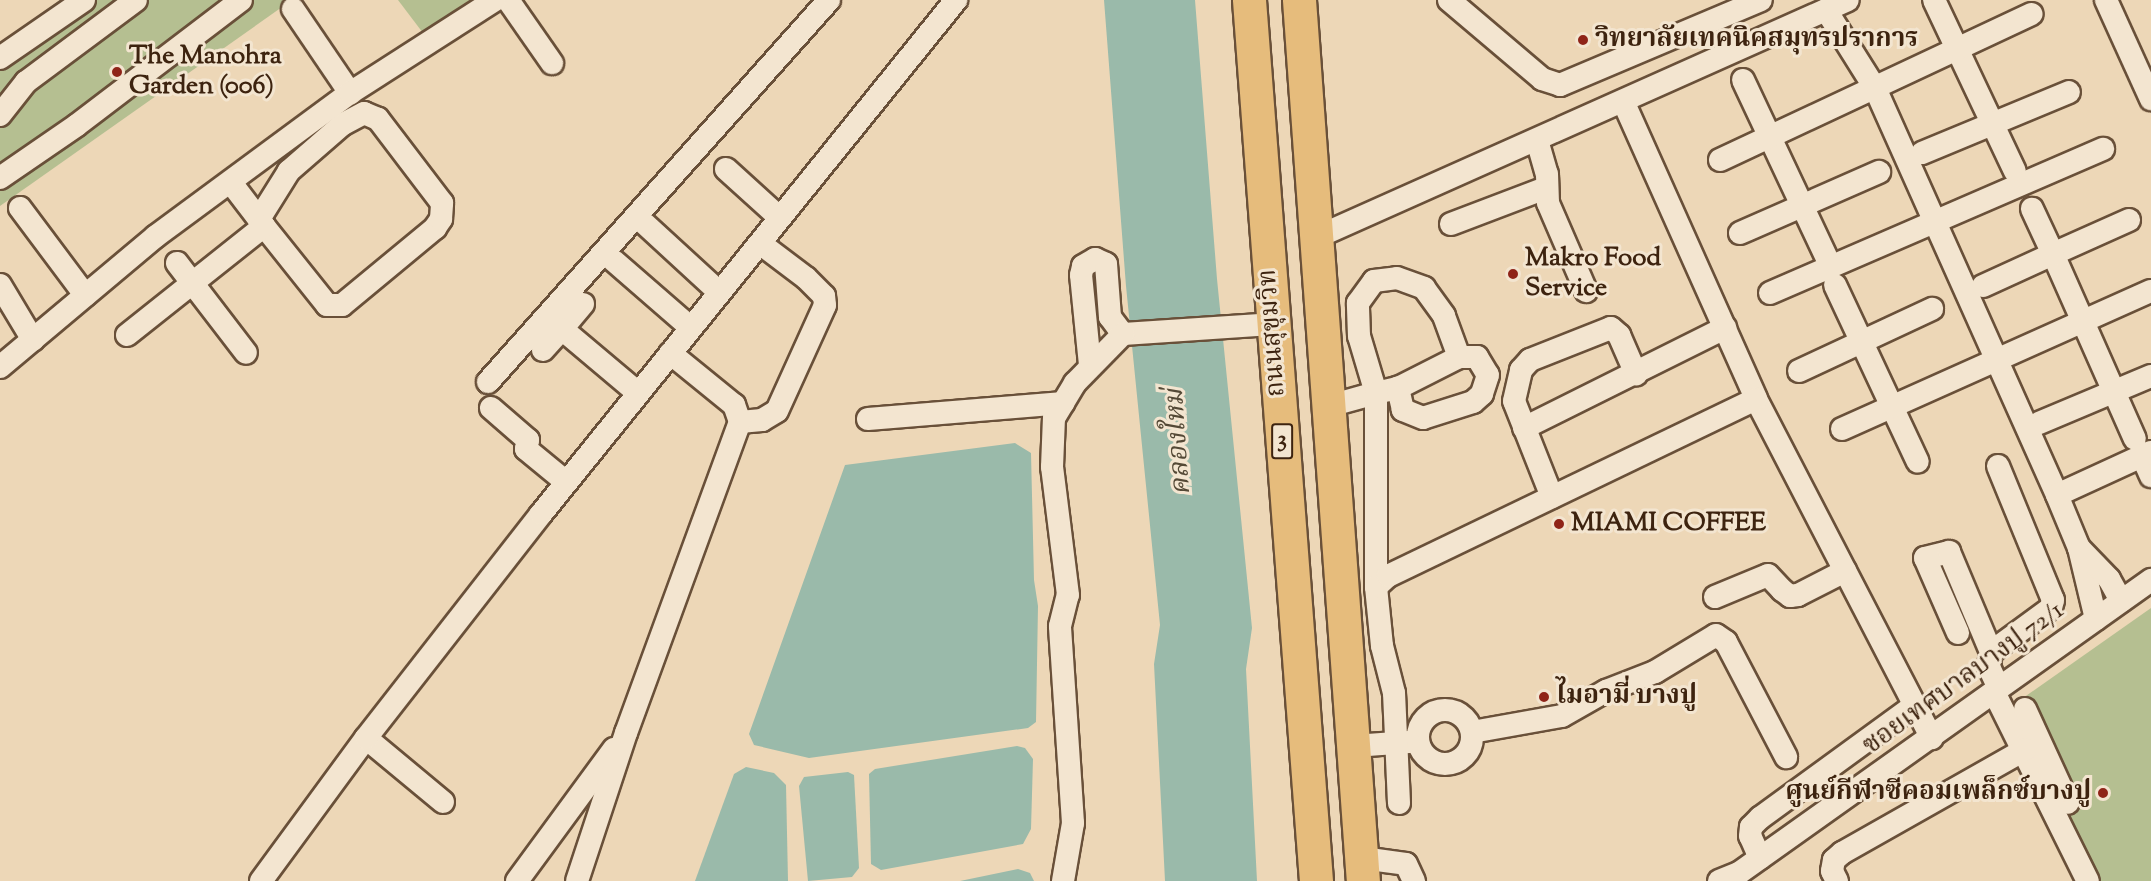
<!DOCTYPE html>
<meta charset="utf-8">
<style>
body{margin:0}
#map{position:relative;width:2151px;height:881px;overflow:hidden;background:#edd7b7;font-family:"Sorts Mill Goudy","Noto Serif Thai",serif}
div>[style]{position:absolute}
.green>*{inset:0;background:#b5bf91}
.water>*{inset:0;background:#9abaaa}
.roads{filter:drop-shadow(2px 0 #695039) drop-shadow(-2px 0 #695039) drop-shadow(0 2px #695039) drop-shadow(0 -2px #695039)}
.minor>*{height:22px;margin:-11px;padding:0 11px;transform-origin:11px;border-radius:11px;background:#f3e5d0}
.minor>.ring{margin:-11px;padding:0;box-sizing:content-box;background:none;border:22px solid #f3e5d0;border-radius:50%}
.highway>*{height:33px;margin:-16.5px;padding:0 16.5px;transform-origin:16.5px;border-radius:16.5px;background:#e6bc7c}
.dots>*{width:16px;height:16px;translate:-50% -50%;box-sizing:border-box;border:3px solid #f3e5d0;border-radius:50%}
span{translate:-50% -50%;white-space:nowrap;text-align:center;line-height:1.15;-webkit-text-stroke:6px #f3e5d0;paint-order:stroke}
.shield-label span{padding:2px 4px;background:#f3e5d0;border:2px solid;border-radius:4px;-webkit-text-stroke-width:0}
.shield-label{font-size:24px;color:#3d230f;font-weight:700}
.poi-label{font-size:26px;color:#3d230f;font-weight:700}
.left{translate:0 -50%;text-align:left}
.right{translate:-100% -50%;text-align:right}
.street-label{font-size:26px;color:#3d230f}
.water-label{font-size:27px;color:#544936;font-style:italic}
</style>
<div id="map">
<div class="green">
<i style="clip-path:polygon(60px 0,292px 0,0 206px,0 43px)"></i>
<i style="clip-path:polygon(398px 0,470px 0,423px 33px)"></i>
<i style="clip-path:polygon(2151px 608px,2151px 881px,2095px 881px,2013px 705px)"></i>
</div>
<div class="water">
<i style="clip-path:polygon(1104px 0,1195px 0,1217px 279px,1252px 628px,1246px 669px,1257px 881px,1165px 881px,1154px 664px,1160px 625px,1126px 286px)"></i>
<i style="clip-path:polygon(1015px 443px,1031px 453px,1034px 580px,1038px 606px,1036px 722px,1028px 728px,809px 758px,754px 745px,749px 734px,845px 465px)"></i>
<i style="clip-path:polygon(1017px 746px,1025px 748px,1033px 759px,1031px 829px,1023px 844px,881px 870px,871px 864px,869px 774px,875px 769px)"></i>
<i style="clip-path:polygon(746px 767px,774px 773px,786px 785px,788px 881px,695px 881px,734px 774px)"></i>
<i style="clip-path:polygon(848px 772px,854px 775px,859px 868px,852px 877px,808px 881px,799px 786px,804px 777px)"></i>
<i style="clip-path:polygon(1018px 869px,1030px 873px,1034px 881px,960px 881px)"></i>
</div>
<div class="roads">
<div class="minor">
<i style="left:508px;top:0;width:77px;rotate:55.1deg"></i>
<i style="left:1449px;top:0;width:122px;rotate:40.3deg"></i>
<i style="left:1542px;top:79px;width:19px;rotate:18deg"></i>
<i style="left:1560px;top:85px;width:218px;rotate:-22.9deg"></i>
<i style="left:1934px;top:0;width:189px;rotate:64.7deg"></i>
<i style="left:2106px;top:0;width:109px;rotate:65.6deg"></i>
<i style="left:293px;top:9px;width:102px;rotate:55.8deg"></i>
<i style="left:1826px;top:10px;width:92px;rotate:57.9deg"></i>
<i style="left:1875px;top:88px;width:446px;rotate:65.9deg"></i>
<i style="left:2057px;top:495px;width:57px;rotate:67.5deg"></i>
<i style="left:2079px;top:548px;width:73px;rotate:76.5deg"></i>
<i style="left:0;top:58px;width:102px;rotate:-34.6deg"></i>
<i style="left:1743px;top:80px;width:195px;rotate:64.8deg"></i>
<i style="left:1623px;top:101px;width:326px;rotate:65.9deg"></i>
<i style="left:1756px;top:399px;width:382px;rotate:62.6deg"></i>
<i style="left:0;top:115px;width:42px;rotate:-51.8deg"></i>
<i style="left:26px;top:82px;width:137px;rotate:-36.7deg"></i>
<i style="left:1537px;top:140px;width:35px;rotate:74deg"></i>
<i style="left:1547px;top:174px;width:29px;rotate:88deg"></i>
<i style="left:1548px;top:203px;width:96px;rotate:66.6deg"></i>
<i style="left:1922px;top:153px;width:159px;rotate:-22.5deg"></i>
<i style="left:1720px;top:160px;width:344px;rotate:-25.1deg"></i>
<i style="left:726px;top:169px;width:72px;rotate:42.2deg"></i>
<i style="left:0;top:178px;width:93px;rotate:-34.5deg"></i>
<i style="left:77px;top:125px;width:206px;rotate:-37.3deg"></i>
<i style="left:232px;top:184px;width:53px;rotate:52.7deg"></i>
<i style="left:264px;top:226px;width:101px;rotate:51.4deg"></i>
<i style="left:327px;top:305px;width:15px"></i>
<i style="left:342px;top:305px;width:121px;rotate:-39.6deg"></i>
<i style="left:435px;top:228px;width:11px;rotate:-56deg"></i>
<i style="left:441px;top:219px;width:16px;rotate:-86deg"></i>
<i style="left:442px;top:203px;width:106px;rotate:-127.3deg"></i>
<i style="left:378px;top:119px;width:15px;rotate:-157deg"></i>
<i style="left:364px;top:113px;width:24px;rotate:152deg"></i>
<i style="left:343px;top:124px;width:72px;rotate:139deg"></i>
<i style="left:289px;top:171px;width:57px;rotate:122deg"></i>
<i style="left:20px;top:208px;width:109px;rotate:53.2deg"></i>
<i style="left:2129px;top:220px;width:83px;rotate:155.9deg"></i>
<i style="left:2053px;top:254px;width:202px;rotate:66.1deg"></i>
<i style="left:645px;top:224px;width:100px;rotate:42.6deg"></i>
<i style="left:1451px;top:224px;width:102px;rotate:-20.8deg"></i>
<i style="left:1740px;top:233px;width:152px;rotate:-23.7deg"></i>
<i style="left:1317px;top:237px;width:581px;rotate:-24.05deg"></i>
<i style="left:614px;top:261px;width:101px;rotate:41deg"></i>
<i style="left:177px;top:263px;width:113px;rotate:52.5deg"></i>
<i style="left:0;top:285px;width:64px;rotate:59deg"></i>
<i style="left:1835px;top:285px;width:195px;rotate:64.9deg"></i>
<i style="left:1983px;top:286px;width:77px;rotate:-24.6deg"></i>
<i style="left:2053px;top:254px;width:50px;rotate:-115deg"></i>
<i style="left:1770px;top:293px;width:363px;rotate:-23.4deg"></i>
<i style="left:583px;top:304px;width:33px;rotate:130deg"></i>
<i style="left:562px;top:329px;width:99px;rotate:40.1deg"></i>
<i style="left:127px;top:335px;width:175px;rotate:-38.5deg"></i>
<i style="left:543px;top:350px;width:28px;rotate:-48deg"></i>
<i style="left:1090px;top:365px;width:90px;rotate:-95.7deg"></i>
<i style="left:1081px;top:275px;width:9px;rotate:-77deg"></i>
<i style="left:1083px;top:266px;width:14px;rotate:-30deg"></i>
<i style="left:1095px;top:259px;width:12px;rotate:24deg"></i>
<i style="left:1106px;top:264px;width:53px;rotate:85.7deg"></i>
<i style="left:1110px;top:317px;width:21px;rotate:53deg"></i>
<i style="left:1123px;top:334px;width:149px;rotate:-3.8deg"></i>
<i style="left:0;top:367px;width:204px;rotate:-40deg"></i>
<i style="left:156px;top:236px;width:241px;rotate:-36.4deg"></i>
<i style="left:350px;top:93px;width:172px;rotate:-32.7deg"></i>
<i style="left:1799px;top:371px;width:147px;rotate:-25deg"></i>
<i style="left:488px;top:382px;width:512px;rotate:-48.25deg"></i>
<i style="left:1329px;top:406px;width:49px;rotate:-15.5deg"></i>
<i style="left:1376px;top:393px;width:59px;rotate:-106.6deg"></i>
<i style="left:1359px;top:336px;width:33px;rotate:-92deg"></i>
<i style="left:1358px;top:303px;width:27px;rotate:-54deg"></i>
<i style="left:1374px;top:281px;width:23px;rotate:-7deg"></i>
<i style="left:1397px;top:278px;width:29px;rotate:20deg"></i>
<i style="left:1424px;top:288px;width:34px;rotate:54deg"></i>
<i style="left:1444px;top:316px;width:44px;rotate:69.9deg"></i>
<i style="left:491px;top:408px;width:49px;rotate:40.9deg"></i>
<i style="left:528px;top:440px;width:9px;rotate:103deg"></i>
<i style="left:526px;top:449px;width:52px;rotate:39.5deg"></i>
<i style="left:868px;top:419px;width:196px;rotate:-4.7deg"></i>
<i style="left:740px;top:422px;width:22px;rotate:-5deg"></i>
<i style="left:762px;top:420px;width:17px;rotate:-31deg"></i>
<i style="left:777px;top:411px;width:116px;rotate:-65.6deg"></i>
<i style="left:825px;top:305px;width:9px;rotate:-96deg"></i>
<i style="left:824px;top:296px;width:25px;rotate:-135deg"></i>
<i style="left:806px;top:278px;width:56px;rotate:-142.9deg"></i>
<i style="left:2039px;top:423px;width:121px;rotate:-22.8deg"></i>
<i style="left:1524px;top:428px;width:225px;rotate:-26.5deg"></i>
<i style="left:1842px;top:429px;width:338px;rotate:-24.1deg"></i>
<i style="left:2142px;top:456px;width:22px;rotate:66deg"></i>
<i style="left:1998px;top:466px;width:145px;rotate:67.7deg"></i>
<i style="left:2053px;top:600px;width:8px;rotate:104deg"></i>
<i style="left:2051px;top:608px;width:74px;rotate:143.7deg"></i>
<i style="left:1991px;top:652px;width:15px;rotate:98deg"></i>
<i style="left:1989px;top:667px;width:23px;rotate:65deg"></i>
<i style="left:2057px;top:495px;width:103px;rotate:-24.6deg"></i>
<i style="left:1552px;top:497px;width:103px;rotate:-111.6deg"></i>
<i style="left:1514px;top:401px;width:32px;rotate:-77deg"></i>
<i style="left:1521px;top:370px;width:13px;rotate:-48deg"></i>
<i style="left:1530px;top:360px;width:87px;rotate:-21.6deg"></i>
<i style="left:1611px;top:328px;width:11px;rotate:41deg"></i>
<i style="left:1619px;top:335px;width:43px;rotate:66.4deg"></i>
<i style="left:2079px;top:548px;width:43px;rotate:45.9deg"></i>
<i style="left:2109px;top:579px;width:25px;rotate:61deg"></i>
<i style="left:1376px;top:587px;width:194px;rotate:-90deg"></i>
<i style="left:1376px;top:393px;width:23px;rotate:-13deg"></i>
<i style="left:1398px;top:388px;width:68px;rotate:-26.9deg"></i>
<i style="left:1459px;top:357px;width:18px"></i>
<i style="left:1477px;top:357px;width:21px;rotate:59deg"></i>
<i style="left:1488px;top:375px;width:20px;rotate:108deg"></i>
<i style="left:1482px;top:394px;width:12px;rotate:138deg"></i>
<i style="left:1473px;top:402px;width:52px;rotate:162.3deg"></i>
<i style="left:1423px;top:418px;width:22px;rotate:-158deg"></i>
<i style="left:1403px;top:410px;width:23px;rotate:-103deg"></i>
<i style="left:1715px;top:597px;width:57px;rotate:-22.5deg"></i>
<i style="left:1768px;top:575px;width:21px;rotate:47deg"></i>
<i style="left:1782px;top:590px;width:10px;rotate:37deg"></i>
<i style="left:1790px;top:596px;width:8px;rotate:-7deg"></i>
<i style="left:1798px;top:595px;width:53px;rotate:-27.1deg"></i>
<i style="left:1958px;top:633px;width:82px;rotate:-113.7deg"></i>
<i style="left:1925px;top:558px;width:25px;rotate:-14deg"></i>
<i style="left:1949px;top:552px;width:108px;rotate:67.2deg"></i>
<i style="left:1994px;top:692px;width:211px;rotate:63.6deg"></i>
<i style="left:2025px;top:709px;width:103px;rotate:65.4deg"></i>
<i class="ring" style="left:1418px;top:710px;width:32px;height:32px"></i>
<i style="left:1472px;top:732px;width:91px;rotate:-10.1deg"></i>
<i style="left:1562px;top:716px;width:51px;rotate:-29.6deg"></i>
<i style="left:1606px;top:691px;width:53px;rotate:-21.2deg"></i>
<i style="left:1655px;top:672px;width:71px;rotate:-31.2deg"></i>
<i style="left:1716px;top:635px;width:12px;rotate:35deg"></i>
<i style="left:1726px;top:642px;width:130px;rotate:62.4deg"></i>
<i style="left:366px;top:738px;width:100px;rotate:39.7deg"></i>
<i style="left:1354px;top:746px;width:55px;rotate:-4.2deg"></i>
<i style="left:1399px;top:803px;width:110px;rotate:-92.6deg"></i>
<i style="left:1394px;top:693px;width:49px;rotate:-104.3deg"></i>
<i style="left:1382px;top:646px;width:59px;rotate:-95.8deg"></i>
<i style="left:1376px;top:587px;width:16px;rotate:-43deg"></i>
<i style="left:1388px;top:576px;width:408px;rotate:-25.7deg"></i>
<i style="left:1362px;top:858px;width:44px;rotate:7.8deg"></i>
<i style="left:1406px;top:864px;width:19px;rotate:65deg"></i>
<i style="left:1760px;top:858px;width:24px;rotate:-114deg"></i>
<i style="left:1750px;top:836px;width:9px;rotate:-84deg"></i>
<i style="left:1751px;top:827px;width:13px;rotate:-45deg"></i>
<i style="left:1760px;top:818px;width:192px;rotate:-36.1deg"></i>
<i style="left:261px;top:881px;width:177px;rotate:-53.7deg"></i>
<i style="left:366px;top:738px;width:284px;rotate:-52deg"></i>
<i style="left:541px;top:514px;width:661px;rotate:-51.08deg"></i>
<i style="left:517px;top:881px;width:164px;rotate:-53.7deg"></i>
<i style="left:577px;top:881px;width:156px;rotate:-71.7deg"></i>
<i style="left:626px;top:733px;width:331px;rotate:-69.9deg"></i>
<i style="left:740px;top:422px;width:18px;rotate:-109deg"></i>
<i style="left:734px;top:405px;width:82px;rotate:-140.9deg"></i>
<i style="left:1063px;top:881px;width:59px;rotate:-80.2deg"></i>
<i style="left:1073px;top:823px;width:197px;rotate:-93.8deg"></i>
<i style="left:1060px;top:626px;width:32px;rotate:-76deg"></i>
<i style="left:1068px;top:595px;width:129px;rotate:-97.1deg"></i>
<i style="left:1052px;top:467px;width:49px;rotate:-87.7deg"></i>
<i style="left:1054px;top:418px;width:41px;rotate:-59deg"></i>
<i style="left:1075px;top:383px;width:69px;rotate:-45.6deg"></i>
<i style="left:1719px;top:881px;width:22px;rotate:-22deg"></i>
<i style="left:1739px;top:873px;width:506px;rotate:-35.42deg"></i>
<i style="left:1837px;top:881px;width:11px;rotate:-117deg"></i>
<i style="left:1832px;top:871px;width:11px;rotate:-80deg"></i>
<i style="left:1834px;top:860px;width:11px;rotate:-41deg"></i>
<i style="left:1842px;top:853px;width:211px;rotate:-29.5deg"></i>
</div>
<div class="highway">
<i style="left:1249px;top:0;width:884px;rotate:85.65deg"></i>
<i style="left:1299px;top:0;width:883px;rotate:85.85deg"></i>
</div>
</div>
<div class="dots">
<i style="left:1583px;top:40px;background:#8f2418"></i>
<i style="left:117px;top:72px;background:#8f2418"></i>
<i style="left:1513px;top:274px;background:#8f2418"></i>
<i style="left:1559px;top:524px;background:#8f2418"></i>
<i style="left:1544px;top:697px;background:#8f2418"></i>
<i style="left:2103px;top:793px;background:#8f2418"></i>
</div>
<div class="shield-label">
<span style="left:1282px;top:441px">3</span>
</div>
<div class="poi-label">
<span class="left" style="left:1595px;top:40px">วิทยาลัยเทคนิคสมุทรปราการ</span>
<span class="left" style="left:129px;top:72px">The Manohra<br>Garden (006)</span>
<span class="left" style="left:1525px;top:274px">Makro Food<br>Service</span>
<span class="left" style="left:1571px;top:524px">MIAMI COFFEE</span>
<span class="left" style="left:1556px;top:697px">ไมอามี่ บางปู</span>
<span class="right" style="left:2091px;top:793px">ศูนย์กีฬาซีคอมเพล็กซ์บางปู</span>
</div>
<div class="street-label">
<span style="left:1273px;top:333px;rotate:-94deg">ถนนสุขุมวิท</span>
<span style="left:1964px;top:679px;rotate:-36deg">ซอยเทศบาลบางปู 72/1</span>
</div>
<div class="water-label">
<span style="left:1179px;top:442px;rotate:-94deg">คลองใหม่</span>
</div>
</div>
